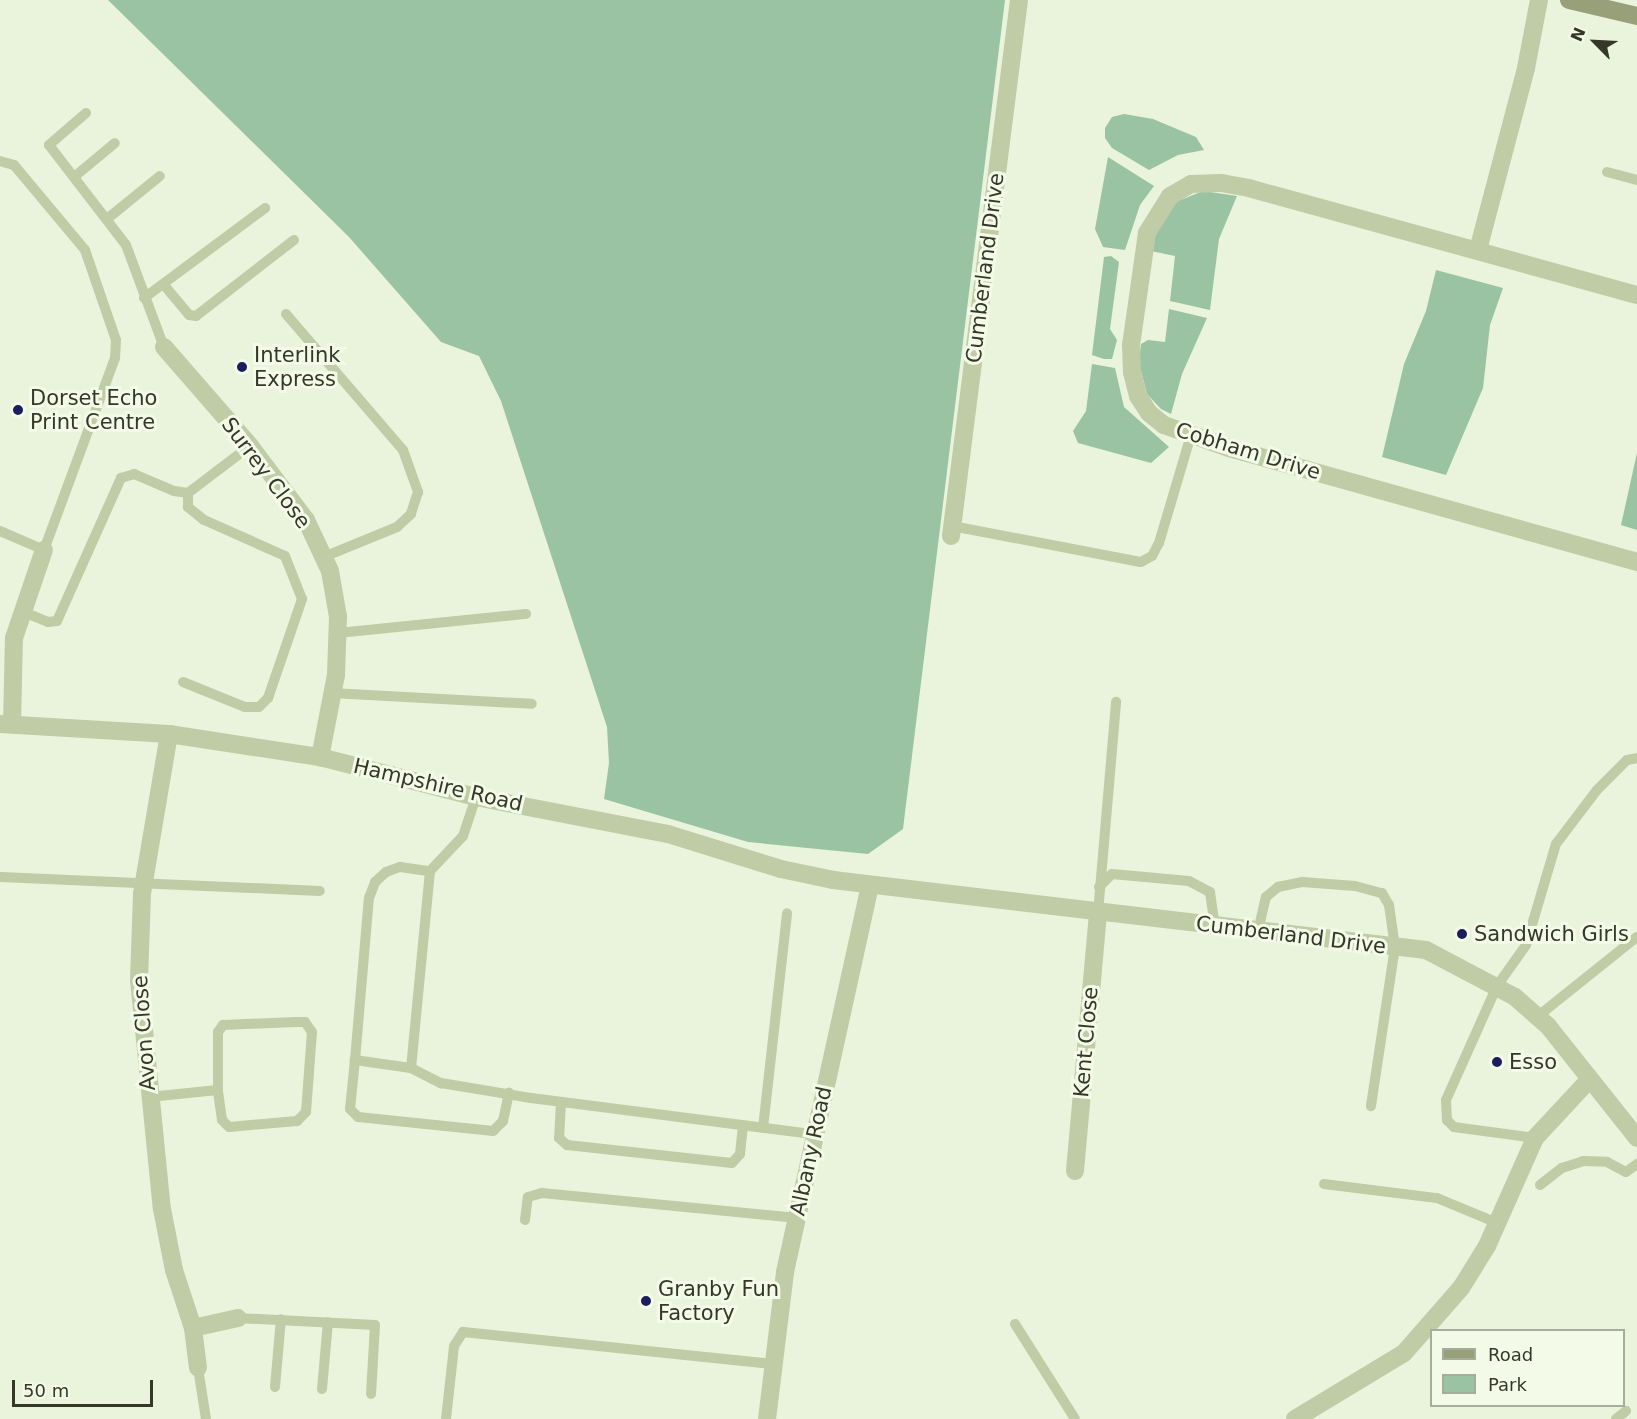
<!DOCTYPE html>
<style>
body{margin:0}
#map{position:relative;width:1637px;height:1419px;overflow:hidden;background:#eaf3db;font-family:"DejaVu Sans",sans-serif}
div>[style]{position:absolute}
.green>*{inset:0;background:#9ac3a3}
.lane>*{height:10px;margin:-5px;padding:0 5px;transform-origin:5px;border-radius:5px;background:#c0cca6}
.street>*{height:18px;margin:-9px;padding:0 9px;transform-origin:9px;border-radius:9px;background:#c0cca6}
.secondary>*{height:18px;margin:-9px;padding:0 9px;transform-origin:9px;border-radius:9px;background:#97a078}
.dots>*{width:16px;height:16px;translate:-50% -50%;box-sizing:border-box;border:3px solid #f3fbe8;border-radius:50%}
span{translate:-50% -50%;white-space:nowrap;text-align:center;line-height:1.15;-webkit-text-stroke:6px #f3fbe8;paint-order:stroke}
.street-label{font-size:21px;color:#353828}
.poi-label{font-size:21px;color:#353828}
.left{translate:0 -50%;text-align:left}
.legend{position:absolute;left:1430px;top:1329px;width:195px;height:78px;box-sizing:border-box;background:#f3fbe8;border:2px solid #a7ad9b;margin:0;padding:8px 10px;list-style:none;font-size:18px;color:#353828}
.legend li{display:flex;align-items:center;gap:12px;height:30px}
.legend b{width:30px;border:2px solid #a7ad9b}
.north{position:absolute;left:1565px;top:12px;width:60px;height:60px;-webkit-text-stroke:4px #f3fbe8;paint-order:stroke;rotate:294deg;font-size:16px;font-weight:700;line-height:24px;text-align:center;color:#353828}
.north::after{content:'';display:block;margin:auto;width:21px;height:27px;background:#353828;clip-path:polygon(50% 0,100% 100%,50% 72%,0 100%)}
.scale{position:absolute;left:12px;top:1380px;width:141px;height:27px;box-sizing:border-box;border:3px solid #353828;border-top:0;padding-left:8px;font-size:18px;line-height:21px;white-space:nowrap;color:#353828;-webkit-text-stroke:4px #f3fbe8;paint-order:stroke}
</style>
<div id="map">
<div class="green">
<i style="clip-path:polygon(108px 0,1005px 0,903px 829px,868px 854px,748px 842px,604px 799px,609px 763px,607px 727px,501px 401px,479px 356px,441px 342px,349px 237px)"></i>
<i style="clip-path:polygon(1124px 114px,1153px 119px,1196px 137px,1204px 150px,1178px 155px,1149px 170px,1112px 148px,1105px 138px,1105px 128px,1112px 117px)"></i>
<i style="clip-path:polygon(1108px 157px,1154px 186px,1140px 205px,1125px 250px,1103px 247px,1095px 229px)"></i>
<i style="clip-path:polygon(1203px 191px,1237px 196px,1219px 239px,1210px 310px,1170px 301px,1175px 256px,1151px 251px,1159px 222px,1178px 201px)"></i>
<i style="clip-path:polygon(1111px 256px,1119px 262px,1110px 329px,1117px 340px,1112px 359px,1104px 359px,1092px 355px,1104px 257px)"></i>
<i style="clip-path:polygon(1436px 270px,1503px 288px,1490px 325px,1483px 388px,1446px 475px,1382px 457px,1404px 364px,1426px 311px)"></i>
<i style="clip-path:polygon(1169px 309px,1207px 318px,1182px 374px,1171px 414px,1161px 409px,1147px 394px,1139px 363px,1141px 344px,1148px 340px,1165px 342px)"></i>
<i style="clip-path:polygon(1092px 364px,1115px 368px,1124px 407px,1169px 447px,1151px 463px,1078px 443px,1073px 431px,1086px 411px)"></i>
<i style="clip-path:polygon(1637px 453px,1637px 530px,1621px 525px)"></i>
</div>
<div class="lane">
<i style="left:86px;top:113px;width:49px;rotate:139.1deg"></i>
<i style="left:49px;top:145px;width:126px;rotate:52.4deg"></i>
<i style="left:126px;top:245px;width:109px;rotate:69.6deg"></i>
<i style="left:0;top:161px;width:15px;rotate:16deg"></i>
<i style="left:14px;top:165px;width:111px;rotate:50.1deg"></i>
<i style="left:85px;top:250px;width:95px;rotate:71deg"></i>
<i style="left:116px;top:340px;width:18px;rotate:93deg"></i>
<i style="left:115px;top:358px;width:205px;rotate:110.3deg"></i>
<i style="left:44px;top:550px;width:48px;rotate:-156.6deg"></i>
<i style="left:1607px;top:172px;width:31px;rotate:15deg"></i>
<i style="left:74px;top:177px;width:53px;rotate:-39.7deg"></i>
<i style="left:107px;top:219px;width:68px;rotate:-39.1deg"></i>
<i style="left:164px;top:285px;width:39px;rotate:50deg"></i>
<i style="left:189px;top:315px;width:7px;rotate:8deg"></i>
<i style="left:196px;top:316px;width:124px;rotate:-37.8deg"></i>
<i style="left:144px;top:298px;width:151px;rotate:-36.6deg"></i>
<i style="left:286px;top:314px;width:179px;rotate:49.3deg"></i>
<i style="left:403px;top:450px;width:45px;rotate:70.3deg"></i>
<i style="left:418px;top:492px;width:23px;rotate:108deg"></i>
<i style="left:411px;top:514px;width:19px;rotate:137deg"></i>
<i style="left:397px;top:527px;width:79px;rotate:157.7deg"></i>
<i style="left:952px;top:526px;width:192px;rotate:10.8deg"></i>
<i style="left:1141px;top:562px;width:13px;rotate:-29deg"></i>
<i style="left:1152px;top:556px;width:15px;rotate:-62deg"></i>
<i style="left:1159px;top:543px;width:113px;rotate:-73.5deg"></i>
<i style="left:21px;top:611px;width:29px;rotate:22deg"></i>
<i style="left:48px;top:622px;width:9px;rotate:-6deg"></i>
<i style="left:57px;top:621px;width:157px;rotate:-65.9deg"></i>
<i style="left:121px;top:478px;width:14px;rotate:-17deg"></i>
<i style="left:134px;top:474px;width:43px;rotate:23deg"></i>
<i style="left:174px;top:491px;width:14px;rotate:8deg"></i>
<i style="left:188px;top:493px;width:78px;rotate:-37.2deg"></i>
<i style="left:338px;top:633px;width:189px;rotate:-5.8deg"></i>
<i style="left:183px;top:682px;width:67px;rotate:22deg"></i>
<i style="left:245px;top:707px;width:14px"></i>
<i style="left:259px;top:707px;width:13px;rotate:-45deg"></i>
<i style="left:268px;top:698px;width:105px;rotate:-71deg"></i>
<i style="left:302px;top:599px;width:46px;rotate:-111.6deg"></i>
<i style="left:285px;top:556px;width:89px;rotate:-156deg"></i>
<i style="left:204px;top:520px;width:21px;rotate:-141deg"></i>
<i style="left:188px;top:507px;width:14px;rotate:-90deg"></i>
<i style="left:332px;top:693px;width:200px;rotate:3.1deg"></i>
<i style="left:476px;top:797px;width:41px;rotate:108.4deg"></i>
<i style="left:463px;top:836px;width:48px;rotate:133.3deg"></i>
<i style="left:430px;top:871px;width:198px;rotate:95.5deg"></i>
<i style="left:411px;top:1068px;width:34px;rotate:27deg"></i>
<i style="left:441px;top:1083px;width:91px;rotate:9.5deg"></i>
<i style="left:531px;top:1098px;width:284px;rotate:7.3deg"></i>
<i style="left:1px;top:877px;width:319px;rotate:2.5deg"></i>
<i style="left:1099px;top:887px;width:18px;rotate:-45deg"></i>
<i style="left:1112px;top:874px;width:77px;rotate:5.2deg"></i>
<i style="left:1189px;top:881px;width:24px;rotate:28deg"></i>
<i style="left:1210px;top:892px;width:34px;rotate:82deg"></i>
<i style="left:1098px;top:913px;width:212px;rotate:-85.1deg"></i>
<i style="left:1258px;top:931px;width:35px;rotate:-77deg"></i>
<i style="left:1266px;top:897px;width:16px;rotate:-40deg"></i>
<i style="left:1278px;top:887px;width:25px;rotate:-12deg"></i>
<i style="left:1302px;top:882px;width:53px;rotate:4.3deg"></i>
<i style="left:1355px;top:886px;width:28px;rotate:15deg"></i>
<i style="left:1382px;top:893px;width:14px;rotate:60deg"></i>
<i style="left:1389px;top:905px;width:42px;rotate:81.9deg"></i>
<i style="left:1395px;top:947px;width:161px;rotate:98.6deg"></i>
<i style="left:1537px;top:1017px;width:128px;rotate:-38.7deg"></i>
<i style="left:296px;top:1022px;width:9px"></i>
<i style="left:305px;top:1022px;width:12px;rotate:55deg"></i>
<i style="left:312px;top:1032px;width:80px;rotate:94.3deg"></i>
<i style="left:306px;top:1112px;width:13px;rotate:135deg"></i>
<i style="left:297px;top:1121px;width:68px;rotate:175deg"></i>
<i style="left:229px;top:1127px;width:10px;rotate:-135deg"></i>
<i style="left:222px;top:1120px;width:30px;rotate:-98deg"></i>
<i style="left:218px;top:1090px;width:58px;rotate:-90deg"></i>
<i style="left:218px;top:1032px;width:9px;rotate:-54deg"></i>
<i style="left:223px;top:1025px;width:73px;rotate:-2.4deg"></i>
<i style="left:355px;top:1060px;width:49px;rotate:95.8deg"></i>
<i style="left:350px;top:1109px;width:11px;rotate:45deg"></i>
<i style="left:358px;top:1117px;width:136px;rotate:5.9deg"></i>
<i style="left:493px;top:1131px;width:14px;rotate:-45deg"></i>
<i style="left:503px;top:1121px;width:29px;rotate:-78deg"></i>
<i style="left:411px;top:1068px;width:57px;rotate:-171.9deg"></i>
<i style="left:355px;top:1060px;width:163px;rotate:-85.1deg"></i>
<i style="left:369px;top:898px;width:17px;rotate:-69deg"></i>
<i style="left:375px;top:882px;width:15px;rotate:-42deg"></i>
<i style="left:386px;top:872px;width:15px;rotate:-20deg"></i>
<i style="left:400px;top:867px;width:30px;rotate:8deg"></i>
<i style="left:149px;top:1097px;width:69px;rotate:-5.8deg"></i>
<i style="left:561px;top:1102px;width:36px;rotate:93deg"></i>
<i style="left:559px;top:1138px;width:11px;rotate:41deg"></i>
<i style="left:567px;top:1145px;width:166px;rotate:6.2deg"></i>
<i style="left:732px;top:1163px;width:12px;rotate:-48deg"></i>
<i style="left:740px;top:1154px;width:29px;rotate:-84deg"></i>
<i style="left:763px;top:1128px;width:216px;rotate:-83.6deg"></i>
<i style="left:1535px;top:1138px;width:82px;rotate:-172.3deg"></i>
<i style="left:1454px;top:1127px;width:10px;rotate:-135deg"></i>
<i style="left:1447px;top:1120px;width:20px;rotate:-93deg"></i>
<i style="left:1446px;top:1100px;width:125px;rotate:-65.9deg"></i>
<i style="left:1497px;top:986px;width:50px;rotate:-54.7deg"></i>
<i style="left:1526px;top:945px;width:105px;rotate:-73.5deg"></i>
<i style="left:1556px;top:844px;width:68px;rotate:-52.8deg"></i>
<i style="left:1597px;top:790px;width:42px;rotate:-45deg"></i>
<i style="left:1627px;top:760px;width:10px;rotate:-11deg"></i>
<i style="left:1324px;top:1184px;width:114px;rotate:7.1deg"></i>
<i style="left:1437px;top:1198px;width:65px;rotate:22.6deg"></i>
<i style="left:1540px;top:1185px;width:28px;rotate:-38deg"></i>
<i style="left:1562px;top:1168px;width:22px;rotate:-18deg"></i>
<i style="left:1583px;top:1161px;width:24px;rotate:2deg"></i>
<i style="left:1607px;top:1162px;width:21px;rotate:28deg"></i>
<i style="left:1626px;top:1172px;width:14px;rotate:-36deg"></i>
<i style="left:525px;top:1220px;width:23px;rotate:-83deg"></i>
<i style="left:528px;top:1197px;width:15px;rotate:-16deg"></i>
<i style="left:542px;top:1193px;width:256px;rotate:5.6deg"></i>
<i style="left:238px;top:1318px;width:137px;rotate:2.9deg"></i>
<i style="left:375px;top:1325px;width:69px;rotate:93.3deg"></i>
<i style="left:1015px;top:1324px;width:112px;rotate:57.7deg"></i>
<i style="left:198px;top:1368px;width:52px;rotate:81.1deg"></i>
<i style="left:275px;top:1387px;width:68px;rotate:-85deg"></i>
<i style="left:322px;top:1389px;width:67px;rotate:-84.9deg"></i>
<i style="left:446px;top:1419px;width:73px;rotate:-83.7deg"></i>
<i style="left:454px;top:1346px;width:17px;rotate:-57deg"></i>
<i style="left:463px;top:1332px;width:313px;rotate:5.9deg"></i>
<i style="left:1616px;top:1419px;width:13px;rotate:-39deg"></i>
</div>
<div class="street">
<i style="left:1478px;top:250px;width:188px;rotate:-75.2deg"></i>
<i style="left:1526px;top:68px;width:69px;rotate:-79.2deg"></i>
<i style="left:1637px;top:295px;width:402px;rotate:-164.6deg"></i>
<i style="left:1249px;top:188px;width:29px;rotate:-170deg"></i>
<i style="left:1220px;top:183px;width:29px;rotate:178deg"></i>
<i style="left:1191px;top:184px;width:24px;rotate:150deg"></i>
<i style="left:1170px;top:196px;width:44px;rotate:121.9deg"></i>
<i style="left:1147px;top:233px;width:113px;rotate:98.1deg"></i>
<i style="left:1131px;top:345px;width:27px;rotate:88deg"></i>
<i style="left:1132px;top:372px;width:25px;rotate:76deg"></i>
<i style="left:1138px;top:396px;width:20px;rotate:57deg"></i>
<i style="left:1149px;top:413px;width:19px;rotate:39deg"></i>
<i style="left:1164px;top:425px;width:69px;rotate:19.5deg"></i>
<i style="left:1229px;top:448px;width:424px;rotate:15.6deg"></i>
<i style="left:164px;top:347px;width:131px;rotate:49deg"></i>
<i style="left:250px;top:446px;width:93px;rotate:52.9deg"></i>
<i style="left:306px;top:520px;width:56px;rotate:64.8deg"></i>
<i style="left:330px;top:571px;width:47px;rotate:80.1deg"></i>
<i style="left:338px;top:617px;width:58px;rotate:92deg"></i>
<i style="left:336px;top:675px;width:84px;rotate:101deg"></i>
<i style="left:951px;top:536px;width:540px;rotate:-82.77deg"></i>
<i style="left:0;top:724px;width:169px;rotate:3.4deg"></i>
<i style="left:169px;top:734px;width:153px;rotate:8.7deg"></i>
<i style="left:320px;top:757px;width:161px;rotate:14.4deg"></i>
<i style="left:476px;top:797px;width:196px;rotate:10.9deg"></i>
<i style="left:668px;top:834px;width:118px;rotate:17.2deg"></i>
<i style="left:781px;top:869px;width:53px;rotate:11.9deg"></i>
<i style="left:833px;top:880px;width:597px;rotate:6.73deg"></i>
<i style="left:1426px;top:950px;width:101px;rotate:27.8deg"></i>
<i style="left:1515px;top:997px;width:44px;rotate:41.3deg"></i>
<i style="left:1548px;top:1026px;width:143px;rotate:51.5deg"></i>
<i style="left:12px;top:724px;width:86px;rotate:-88.7deg"></i>
<i style="left:14px;top:638px;width:93px;rotate:-71.2deg"></i>
<i style="left:169px;top:734px;width:162px;rotate:99.6deg"></i>
<i style="left:142px;top:894px;width:86px;rotate:92deg"></i>
<i style="left:139px;top:980px;width:230px;rotate:84.3deg"></i>
<i style="left:162px;top:1209px;width:62px;rotate:78.9deg"></i>
<i style="left:174px;top:1270px;width:61px;rotate:71.9deg"></i>
<i style="left:193px;top:1328px;width:40px;rotate:82.9deg"></i>
<i style="left:1075px;top:1171px;width:259px;rotate:-84.9deg"></i>
<i style="left:193px;top:1328px;width:46px;rotate:-12.5deg"></i>
<i style="left:767px;top:1419px;width:148px;rotate:-83deg"></i>
<i style="left:785px;top:1272px;width:396px;rotate:-77.6deg"></i>
<i style="left:1295px;top:1419px;width:127px;rotate:-31.2deg"></i>
<i style="left:1404px;top:1353px;width:86px;rotate:-48.8deg"></i>
<i style="left:1461px;top:1288px;width:49px;rotate:-58.2deg"></i>
<i style="left:1487px;top:1246px;width:118px;rotate:-66deg"></i>
<i style="left:1535px;top:1138px;width:78px;rotate:-47.1deg"></i>
</div>
<div class="secondary">
<i style="left:1569px;top:0;width:70px;rotate:13.2deg"></i>
</div>
<div class="dots">
<i style="left:242px;top:367px;background:#1a1e5c"></i>
<i style="left:18px;top:410px;background:#1a1e5c"></i>
<i style="left:1462px;top:934px;background:#1a1e5c"></i>
<i style="left:1497px;top:1062px;background:#1a1e5c"></i>
<i style="left:646px;top:1301px;background:#1a1e5c"></i>
</div>
<div class="street-label">
<span style="left:985px;top:268px;rotate:-83deg">Cumberland Drive</span>
<span style="left:1248px;top:451px;rotate:17deg">Cobham Drive</span>
<span style="left:266px;top:473px;rotate:53deg">Surrey Close</span>
<span style="left:438px;top:785px;rotate:13deg">Hampshire Road</span>
<span style="left:1291px;top:935px;rotate:7deg">Cumberland Drive</span>
<span style="left:144px;top:1033px;rotate:-94deg">Avon Close</span>
<span style="left:1086px;top:1042px;rotate:-85deg">Kent Close</span>
<span style="left:811px;top:1151px;rotate:-78deg">Albany Road</span>
</div>
<div class="poi-label">
<span class="left" style="left:254px;top:367px">Interlink<br>Express</span>
<span class="left" style="left:30px;top:410px">Dorset Echo<br>Print Centre</span>
<span class="left" style="left:1474px;top:934px">Sandwich Girls</span>
<span class="left" style="left:1509px;top:1062px">Esso</span>
<span class="left" style="left:658px;top:1301px">Granby Fun<br>Factory</span>
</div>
<ul class="legend">
<li><b style="height:8px;background:#97a078"></b>Road</li>
<li><b style="height:16px;background:#9ac3a3"></b>Park</li>
</ul>
<div class="north">N</div>
<div class="scale">50 m</div>
</div>
